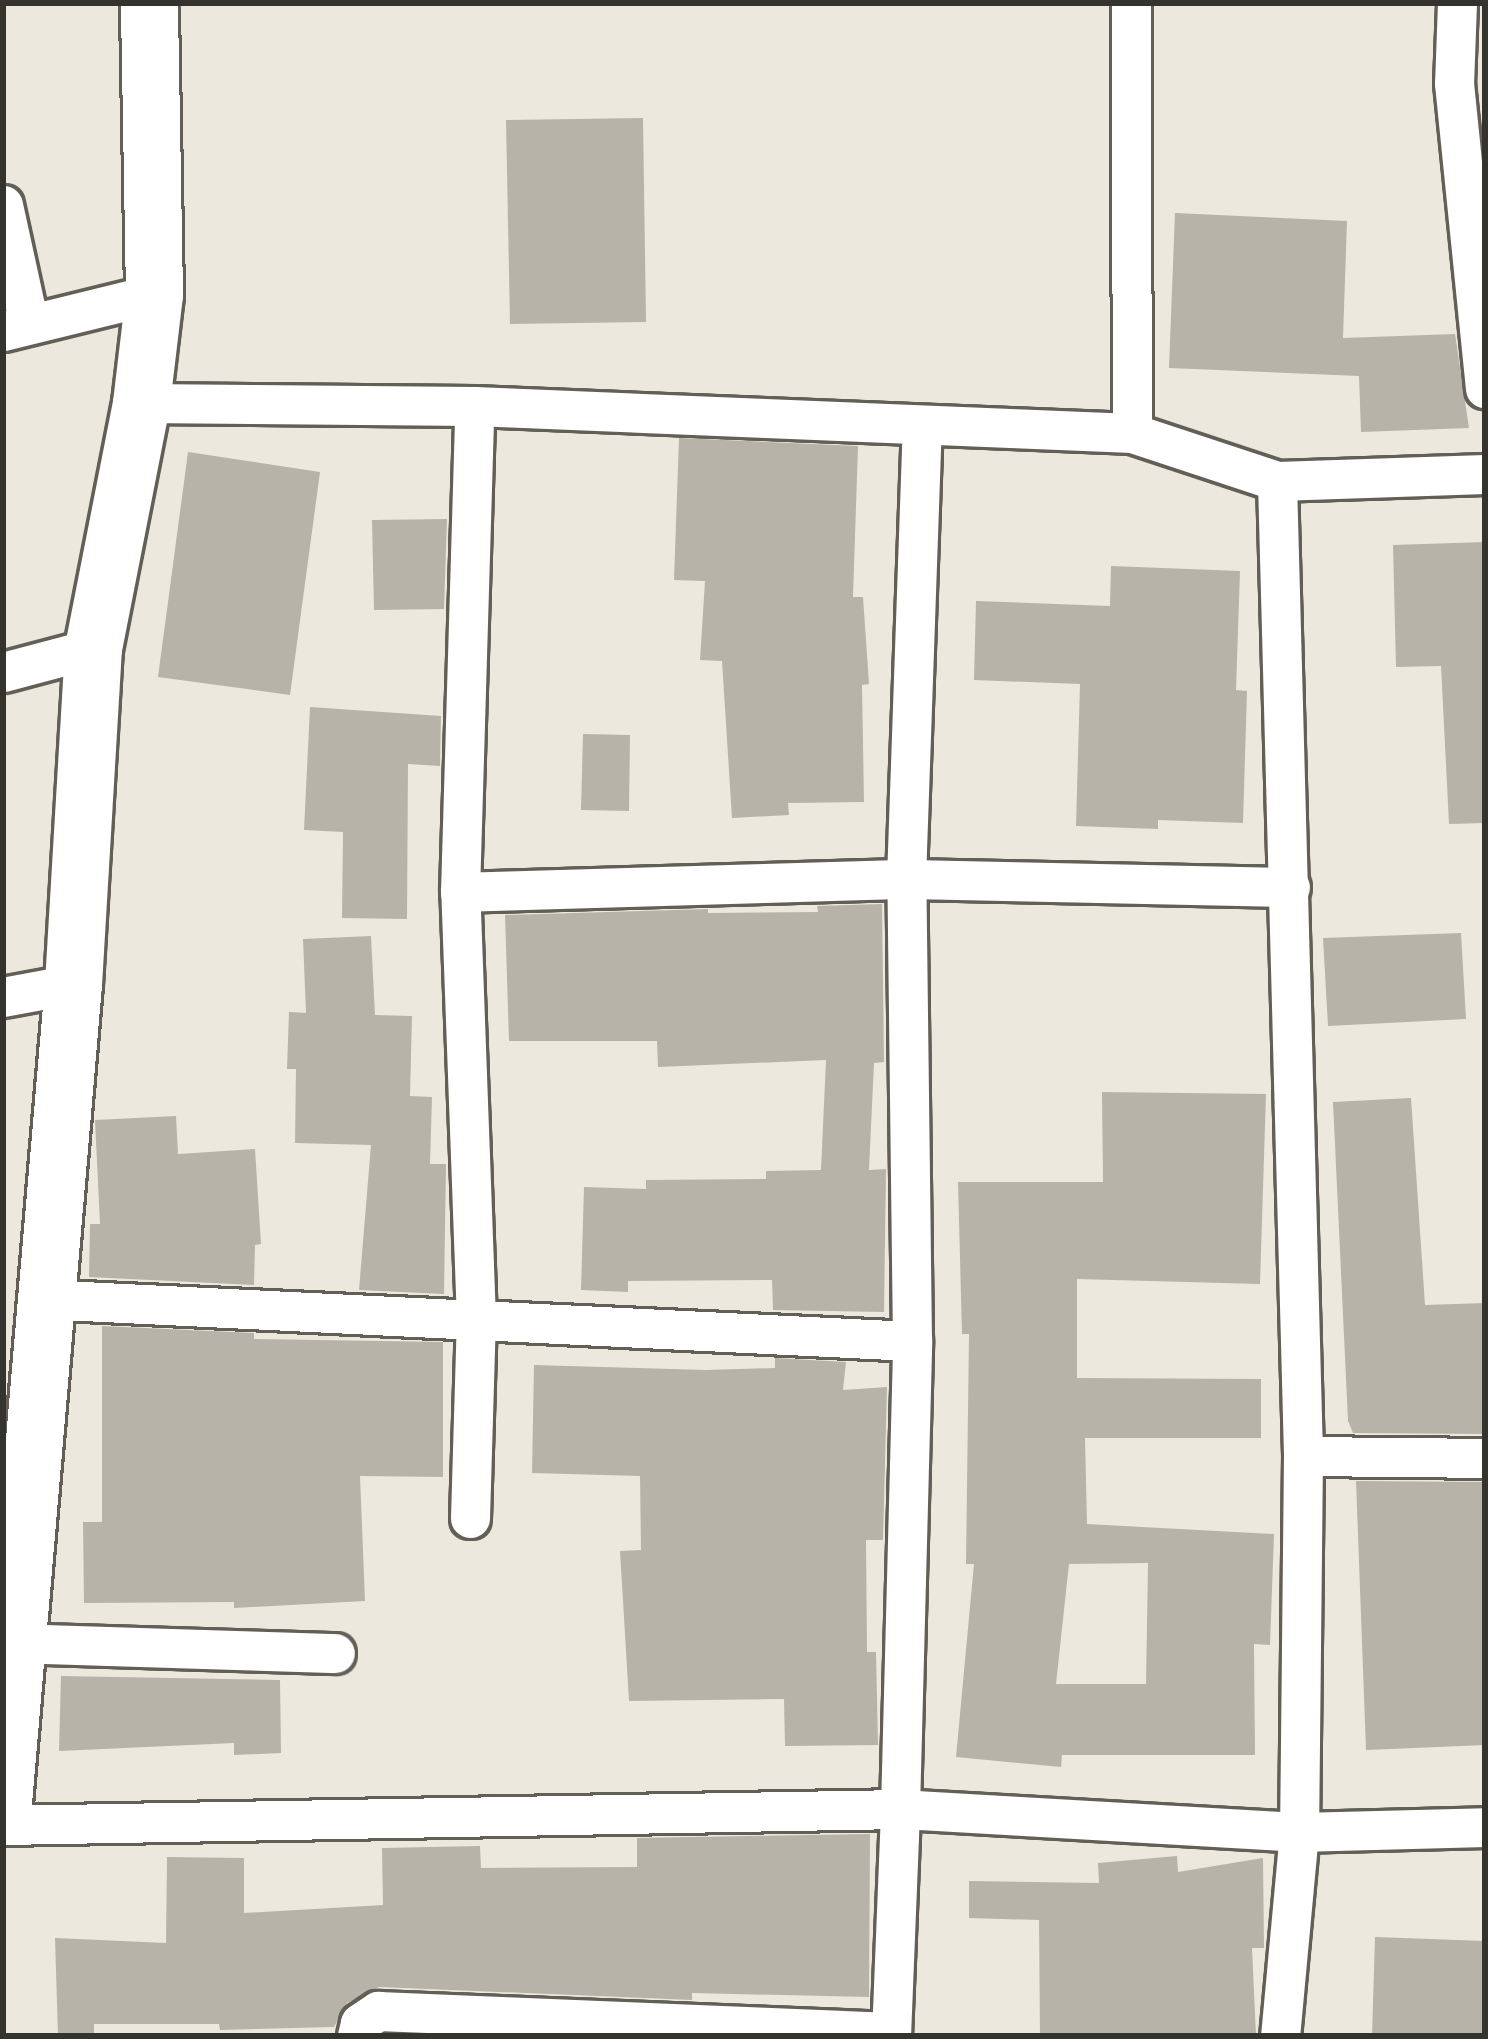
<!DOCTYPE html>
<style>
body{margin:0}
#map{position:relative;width:1488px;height:2039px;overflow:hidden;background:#ece8dd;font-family:Overpass,sans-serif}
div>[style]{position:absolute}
.building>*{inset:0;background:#b7b3a9}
.roads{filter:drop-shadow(3px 0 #635f56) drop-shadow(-3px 0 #635f56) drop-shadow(0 3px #635f56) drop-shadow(0 -3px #635f56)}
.street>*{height:39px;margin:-19.5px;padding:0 19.5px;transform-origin:19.5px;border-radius:19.5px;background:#fff}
.secondary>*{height:57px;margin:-28.5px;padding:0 28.5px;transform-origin:28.5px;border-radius:28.5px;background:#fff}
span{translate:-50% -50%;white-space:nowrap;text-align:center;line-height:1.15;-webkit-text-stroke:12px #f9f5ea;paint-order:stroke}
.frame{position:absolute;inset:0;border:6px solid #34332e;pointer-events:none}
</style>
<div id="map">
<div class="building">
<i style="clip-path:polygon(643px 118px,646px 322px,510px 324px,506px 120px)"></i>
<i style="clip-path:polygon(1175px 213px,1347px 221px,1343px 338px,1455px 334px,1469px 428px,1361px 432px,1359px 376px,1169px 368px)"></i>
<i style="clip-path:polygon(679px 438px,858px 446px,853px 597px,863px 597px,869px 684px,862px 685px,864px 802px,788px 803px,789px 815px,732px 818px,722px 661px,700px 660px,705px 581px,674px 580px)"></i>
<i style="clip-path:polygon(188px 452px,320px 472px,290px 695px,158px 677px)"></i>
<i style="clip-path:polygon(447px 519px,444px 609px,374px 610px,372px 520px)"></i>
<i style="clip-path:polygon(1485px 542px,1485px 823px,1449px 824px,1441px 666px,1396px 667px,1393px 545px)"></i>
<i style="clip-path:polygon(1111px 566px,1240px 571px,1236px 690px,1247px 691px,1243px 823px,1158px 820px,1158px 829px,1076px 826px,1080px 684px,974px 680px,976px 601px,1110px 606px)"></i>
<i style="clip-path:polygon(310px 707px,441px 716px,440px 766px,408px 764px,407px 919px,342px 918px,343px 832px,304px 830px)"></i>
<i style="clip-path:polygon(583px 734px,630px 735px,629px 811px,581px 810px)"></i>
<i style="clip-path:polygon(882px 904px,884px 1062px,874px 1063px,869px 1170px,886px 1169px,884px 1312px,773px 1310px,772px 1280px,628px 1281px,628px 1292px,581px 1290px,584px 1187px,646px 1189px,646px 1180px,766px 1179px,766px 1171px,821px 1170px,826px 1060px,658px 1067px,657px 1041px,509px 1041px,505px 915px,708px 909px,708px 913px,818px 912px,817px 906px)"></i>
<i style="clip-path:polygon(1461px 933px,1466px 1019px,1328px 1026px,1323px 938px)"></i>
<i style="clip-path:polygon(371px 936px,375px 1015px,412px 1016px,410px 1096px,432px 1097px,430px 1164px,446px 1164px,444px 1294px,359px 1290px,371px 1145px,295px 1143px,296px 1069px,287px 1069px,289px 1012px,306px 1013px,303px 939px)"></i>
<i style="clip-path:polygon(evenodd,1102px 1092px,1266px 1094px,1260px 1284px,1077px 1279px,1077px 1378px,1261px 1379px,1261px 1438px,1085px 1438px,1087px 1524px,1274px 1534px,1270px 1645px,1254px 1644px,1255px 1755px,1062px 1755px,1061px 1767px,956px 1757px,974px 1564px,966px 1564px,969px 1334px,962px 1334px,958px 1182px,1103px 1182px,1102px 1092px,1148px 1563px,1146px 1684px,1056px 1684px,1069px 1564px,1148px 1563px)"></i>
<i style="clip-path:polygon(1411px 1098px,1425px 1305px,1485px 1303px,1485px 1434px,1353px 1433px,1348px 1421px,1333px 1102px)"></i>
<i style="clip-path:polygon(176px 1116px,178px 1154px,255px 1149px,261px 1244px,255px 1245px,254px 1285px,89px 1277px,90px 1224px,100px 1224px,95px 1120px)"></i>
<i style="clip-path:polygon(102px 1326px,254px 1333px,254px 1339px,443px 1342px,443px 1477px,360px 1476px,365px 1601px,234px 1608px,234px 1602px,84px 1603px,83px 1522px,102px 1522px)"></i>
<i style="clip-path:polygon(775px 1358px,846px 1362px,843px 1390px,887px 1387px,883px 1540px,866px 1540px,867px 1652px,876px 1652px,878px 1745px,785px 1746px,784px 1699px,629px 1701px,620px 1551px,641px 1550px,640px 1476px,532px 1473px,534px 1365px,706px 1370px,775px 1368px)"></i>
<i style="clip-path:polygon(1356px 1481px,1485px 1482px,1485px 1745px,1366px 1750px)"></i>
<i style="clip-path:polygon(61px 1676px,280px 1680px,281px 1753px,234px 1755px,234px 1743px,59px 1751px)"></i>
<i style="clip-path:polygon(870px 1834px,869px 1997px,692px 1993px,692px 2000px,379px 1987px,347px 2003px,334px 2027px,220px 2030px,219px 2024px,94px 2024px,94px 2036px,58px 2036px,55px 1938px,166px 1943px,167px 1857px,244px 1858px,244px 1913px,383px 1905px,382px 1848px,480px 1846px,481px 1868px,637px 1867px,637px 1838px)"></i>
<i style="clip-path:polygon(1177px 1856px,1178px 1872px,1263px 1858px,1264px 1948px,1252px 1948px,1256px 2036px,1040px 2036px,1039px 1920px,969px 1918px,969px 1881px,1099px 1883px,1098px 1863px)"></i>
<i style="clip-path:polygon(1375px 1937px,1485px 1941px,1485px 2036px,1372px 2036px)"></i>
</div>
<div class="roads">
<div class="street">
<i style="left:1131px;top:3px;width:430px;rotate:89.9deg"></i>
<i style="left:1457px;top:3px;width:80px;rotate:92.1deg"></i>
<i style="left:1454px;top:83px;width:307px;rotate:84.2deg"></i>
<i style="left:3px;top:205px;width:122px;rotate:77.7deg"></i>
<i style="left:3px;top:331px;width:155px;rotate:-13.8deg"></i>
<i style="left:141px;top:403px;width:333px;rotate:0.5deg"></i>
<i style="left:474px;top:406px;width:659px;rotate:2.35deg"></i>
<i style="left:1132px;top:433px;width:153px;rotate:18.3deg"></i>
<i style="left:1277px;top:481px;width:208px;rotate:-1.9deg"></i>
<i style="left:1277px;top:481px;width:975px;rotate:88.47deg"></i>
<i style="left:1303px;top:1456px;width:376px;rotate:90.6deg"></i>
<i style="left:1299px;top:1832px;width:186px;rotate:-1.5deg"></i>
<i style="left:3px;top:672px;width:93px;rotate:-14.9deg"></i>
<i style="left:460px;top:892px;width:446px;rotate:-1.7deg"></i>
<i style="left:906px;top:879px;width:454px;rotate:-88deg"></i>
<i style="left:3px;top:997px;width:71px;rotate:-10.5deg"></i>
<i style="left:912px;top:1341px;width:462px;rotate:-90.7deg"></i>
<i style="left:906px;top:879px;width:384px;rotate:1.2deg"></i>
<i style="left:1303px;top:1456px;width:182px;rotate:0.6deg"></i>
<i style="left:470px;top:1518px;width:198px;rotate:-88.3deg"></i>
<i style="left:476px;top:1320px;width:428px;rotate:-92.1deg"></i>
<i style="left:460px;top:892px;width:486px;rotate:-88.3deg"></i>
<i style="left:15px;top:1643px;width:320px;rotate:1.8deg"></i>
<i style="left:3px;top:1825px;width:897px;rotate:-1.02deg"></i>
<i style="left:900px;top:1809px;width:468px;rotate:-88.5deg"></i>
<i style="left:912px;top:1341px;width:871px;rotate:-177.24deg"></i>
<i style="left:357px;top:2036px;width:13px;rotate:-77deg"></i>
<i style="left:360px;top:2023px;width:22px;rotate:-34deg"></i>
<i style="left:378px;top:2011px;width:513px;rotate:2.34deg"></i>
<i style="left:891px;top:2036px;width:227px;rotate:-87.7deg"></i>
<i style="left:900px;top:1809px;width:400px;rotate:3.3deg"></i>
<i style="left:1299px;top:1832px;width:205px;rotate:95.3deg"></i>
</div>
<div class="secondary">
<i style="left:3px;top:1802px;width:821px;rotate:-85.11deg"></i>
<i style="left:73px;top:984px;width:337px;rotate:-86.6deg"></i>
<i style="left:93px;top:648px;width:250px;rotate:-78.9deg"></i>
<i style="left:141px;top:403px;width:110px;rotate:-83.2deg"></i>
<i style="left:154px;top:294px;width:291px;rotate:-91deg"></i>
</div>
</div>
<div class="frame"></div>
</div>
